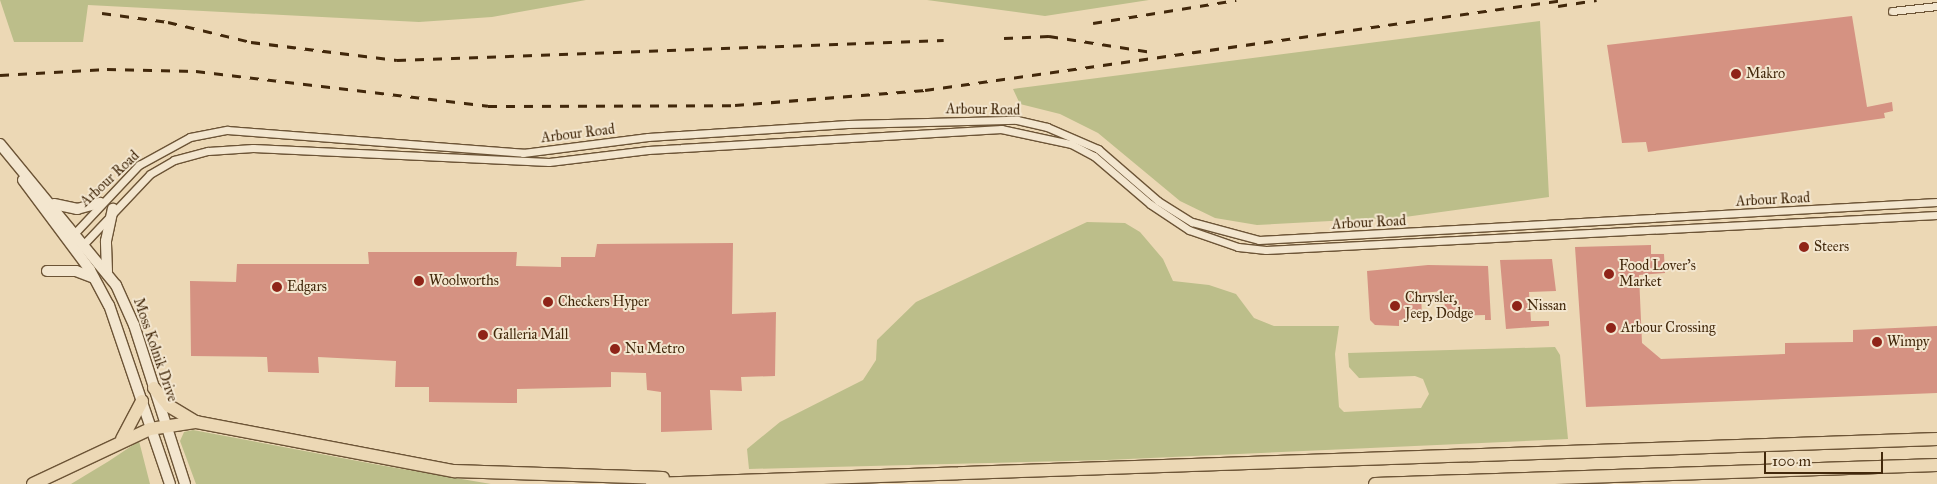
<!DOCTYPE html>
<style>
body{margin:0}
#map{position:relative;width:1937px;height:484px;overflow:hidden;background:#ecd8b5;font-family:"IM FELL Great Primer",serif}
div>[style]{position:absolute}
.green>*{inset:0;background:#bcbe8a}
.building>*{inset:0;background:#d59282}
.roads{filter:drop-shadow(1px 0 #6c5436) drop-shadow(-1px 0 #6c5436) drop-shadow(0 1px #6c5436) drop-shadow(0 -1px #6c5436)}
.street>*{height:7px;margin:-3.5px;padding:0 3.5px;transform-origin:3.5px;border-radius:3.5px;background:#f3e6cf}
.secondary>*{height:10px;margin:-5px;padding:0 5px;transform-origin:5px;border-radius:5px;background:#f3e6cf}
.highway>*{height:12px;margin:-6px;padding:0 6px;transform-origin:6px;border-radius:6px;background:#ecd8b5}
.rail>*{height:2.5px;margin-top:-1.25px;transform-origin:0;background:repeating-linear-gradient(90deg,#42280b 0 9px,transparent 0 18px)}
.dots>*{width:14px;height:14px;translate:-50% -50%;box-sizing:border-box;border:2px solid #f3e6cf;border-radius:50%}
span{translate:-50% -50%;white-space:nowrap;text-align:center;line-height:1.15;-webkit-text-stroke:4px #f3e6cf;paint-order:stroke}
.poi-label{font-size:14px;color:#42280b}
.left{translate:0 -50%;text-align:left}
.street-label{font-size:14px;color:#42280b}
.scale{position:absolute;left:1764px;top:452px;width:119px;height:22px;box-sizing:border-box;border:2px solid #42280b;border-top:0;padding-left:6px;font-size:15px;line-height:18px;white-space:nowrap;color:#42280b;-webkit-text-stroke:4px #f3e6cf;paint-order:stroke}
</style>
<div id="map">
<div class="green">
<i style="clip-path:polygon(0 0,586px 0,492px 17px,419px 22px,88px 5px,83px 42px,14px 42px)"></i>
<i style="clip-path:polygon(927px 0,1149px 0,1045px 16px)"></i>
<i style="clip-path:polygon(1540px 21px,1549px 197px,1405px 217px,1257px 225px,1215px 218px,1180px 201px,1098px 133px,1060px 114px,1020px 104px,1013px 89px)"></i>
<i style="clip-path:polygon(1087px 222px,1125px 223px,1140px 232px,1163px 259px,1173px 281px,1209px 285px,1236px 294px,1254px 318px,1274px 326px,1339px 326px,1335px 354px,1339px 407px,1344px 412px,1421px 408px,1429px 394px,1423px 379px,1415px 376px,1359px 378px,1349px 367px,1348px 353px,1555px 347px,1560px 355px,1568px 439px,1106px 460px,749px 469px,747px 449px,780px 422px,863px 380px,876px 360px,877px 340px,916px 302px)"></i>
<i style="clip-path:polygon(193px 430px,379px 465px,491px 484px,196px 484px,180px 441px,184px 432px)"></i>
<i style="clip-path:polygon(139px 441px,150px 484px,71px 484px,109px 461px)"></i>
</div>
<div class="building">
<i style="clip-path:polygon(1852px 16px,1867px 107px,1892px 102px,1893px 111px,1884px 113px,1885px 118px,1648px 152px,1646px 142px,1622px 143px,1607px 45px)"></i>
<i style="clip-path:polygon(733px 243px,732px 314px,776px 312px,775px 376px,741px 377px,742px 391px,710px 390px,712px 430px,661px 432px,661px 392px,647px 390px,646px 373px,611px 372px,611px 387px,517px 389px,517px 403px,429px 402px,429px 387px,395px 387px,396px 361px,318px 357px,319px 373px,268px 372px,267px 357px,191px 356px,190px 281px,236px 282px,237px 264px,369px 264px,368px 252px,517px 252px,516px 266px,561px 267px,561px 257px,595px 257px,597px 244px)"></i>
<i style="clip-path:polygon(1651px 245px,1651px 254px,1664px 254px,1665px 273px,1639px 275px,1642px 343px,1661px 359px,1785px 354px,1785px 343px,1853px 342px,1853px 330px,1937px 326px,1937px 393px,1586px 407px,1575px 247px)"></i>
<i style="clip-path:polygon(1552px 259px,1556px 291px,1529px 292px,1531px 321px,1549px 321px,1549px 326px,1506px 329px,1500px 260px)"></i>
<i style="clip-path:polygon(1428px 265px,1488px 266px,1491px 320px,1485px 320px,1485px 315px,1445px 316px,1444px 291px,1421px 293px,1422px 318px,1399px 320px,1399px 326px,1375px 325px,1370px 320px,1367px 271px)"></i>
</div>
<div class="roads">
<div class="street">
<i style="left:1892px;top:11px;width:45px;rotate:-6.3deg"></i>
<i style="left:72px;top:236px;width:98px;rotate:-46.7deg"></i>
<i style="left:139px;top:165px;width:58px;rotate:-28.8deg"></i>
<i style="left:190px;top:137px;width:38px;rotate:-11deg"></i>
<i style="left:227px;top:130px;width:297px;rotate:4.4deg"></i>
<i style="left:523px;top:153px;width:126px;rotate:-7.3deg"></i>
<i style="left:648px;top:137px;width:200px;rotate:-3.7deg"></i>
<i style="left:848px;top:124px;width:169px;rotate:-1.4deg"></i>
<i style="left:1017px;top:120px;width:31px;rotate:13deg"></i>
<i style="left:1047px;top:127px;width:56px;rotate:23.3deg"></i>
<i style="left:1098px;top:149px;width:79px;rotate:40.9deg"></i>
<i style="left:1158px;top:201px;width:40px;rotate:32deg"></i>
<i style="left:1192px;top:222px;width:69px;rotate:15deg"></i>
<i style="left:1259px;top:240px;width:679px;rotate:-3.21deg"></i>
<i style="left:81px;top:247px;width:100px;rotate:-46.6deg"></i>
<i style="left:150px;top:174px;width:28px;rotate:-30deg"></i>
<i style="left:174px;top:160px;width:35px;rotate:-15deg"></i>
<i style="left:208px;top:151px;width:45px;rotate:-3.8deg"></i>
<i style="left:253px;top:148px;width:296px;rotate:2.7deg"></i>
<i style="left:549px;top:162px;width:100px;rotate:-6.9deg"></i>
<i style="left:648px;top:150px;width:354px;rotate:-3.4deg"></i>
<i style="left:1001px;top:129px;width:72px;rotate:12.1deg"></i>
<i style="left:1071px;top:144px;width:26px;rotate:28deg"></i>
<i style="left:1094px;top:156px;width:74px;rotate:40.6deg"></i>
<i style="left:1150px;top:204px;width:47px;rotate:33.7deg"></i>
<i style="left:1189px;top:230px;width:52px;rotate:19.1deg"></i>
<i style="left:1238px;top:247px;width:28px;rotate:6deg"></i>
<i style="left:1266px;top:250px;width:672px;rotate:-2.99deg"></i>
</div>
<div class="secondary">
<i style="left:0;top:144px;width:183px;rotate:50.6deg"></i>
<i style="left:116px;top:285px;width:44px;rotate:65.8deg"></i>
<i style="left:134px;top:325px;width:167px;rotate:72.2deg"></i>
<i style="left:23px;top:180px;width:112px;rotate:53.3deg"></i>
<i style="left:90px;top:270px;width:40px;rotate:62deg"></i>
<i style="left:109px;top:305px;width:189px;rotate:71.2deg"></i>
<i style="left:54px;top:204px;width:24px;rotate:12deg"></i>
<i style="left:77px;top:209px;width:24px;rotate:-15deg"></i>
<i style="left:47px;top:271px;width:29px"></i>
<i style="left:76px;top:271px;width:19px;rotate:21deg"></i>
<i style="left:107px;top:272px;width:31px;rotate:-92deg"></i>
<i style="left:106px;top:241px;width:33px;rotate:-78deg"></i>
</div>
<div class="highway">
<i style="left:154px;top:388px;width:23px;rotate:50deg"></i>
<i style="left:169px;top:406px;width:29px;rotate:31deg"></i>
<i style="left:122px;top:439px;width:43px;rotate:-62.2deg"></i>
<i style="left:33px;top:484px;width:129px;rotate:-25.2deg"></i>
<i style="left:150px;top:429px;width:47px;rotate:-8.7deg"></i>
<i style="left:196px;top:422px;width:263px;rotate:10.8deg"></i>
<i style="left:454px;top:471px;width:209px;rotate:1.9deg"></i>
<i style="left:652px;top:484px;width:1286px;rotate:-2.01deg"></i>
<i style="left:1375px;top:484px;width:562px;rotate:-1.94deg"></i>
</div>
</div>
<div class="rail">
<i style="left:1558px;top:6px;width:39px;rotate:-9deg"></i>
<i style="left:102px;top:13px;width:67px;rotate:7.8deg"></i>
<i style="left:168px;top:22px;width:85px;rotate:13.5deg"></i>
<i style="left:251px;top:42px;width:147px;rotate:7deg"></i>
<i style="left:397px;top:60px;width:547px;rotate:-2.09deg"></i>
<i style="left:1093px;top:23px;width:145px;rotate:-9.1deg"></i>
<i style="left:1004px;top:38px;width:45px;rotate:-2.5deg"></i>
<i style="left:1049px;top:36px;width:104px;rotate:8.8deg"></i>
<i style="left:0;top:75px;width:107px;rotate:-3.2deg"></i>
<i style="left:107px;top:69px;width:89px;rotate:1.3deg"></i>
<i style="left:196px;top:71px;width:294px;rotate:6.8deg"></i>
<i style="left:488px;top:106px;width:247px;rotate:-0.2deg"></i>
<i style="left:735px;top:105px;width:191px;rotate:-4.5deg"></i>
<i style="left:925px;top:90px;width:645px;rotate:-8.02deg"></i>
</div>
<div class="dots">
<i style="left:1736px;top:74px;background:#8f2418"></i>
<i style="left:1804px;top:247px;background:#8f2418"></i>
<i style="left:1609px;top:274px;background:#8f2418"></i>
<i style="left:419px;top:281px;background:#8f2418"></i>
<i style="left:277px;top:287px;background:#8f2418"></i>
<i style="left:548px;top:302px;background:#8f2418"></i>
<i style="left:1395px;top:306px;background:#8f2418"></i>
<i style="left:1517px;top:306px;background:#8f2418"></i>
<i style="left:1611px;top:328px;background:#8f2418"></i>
<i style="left:483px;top:335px;background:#8f2418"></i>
<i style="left:1877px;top:342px;background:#8f2418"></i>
<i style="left:615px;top:349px;background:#8f2418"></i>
</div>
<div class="poi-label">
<span class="left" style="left:1746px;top:74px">Makro</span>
<span class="left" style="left:1814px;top:247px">Steers</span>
<span class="left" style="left:1619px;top:274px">Food Lover's<br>Market</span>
<span class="left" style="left:429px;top:281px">Woolworths</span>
<span class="left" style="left:287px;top:287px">Edgars</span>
<span class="left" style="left:1405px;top:306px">Chrysler,<br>Jeep, Dodge</span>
<span class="left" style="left:558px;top:302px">Checkers Hyper</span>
<span class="left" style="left:1527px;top:306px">Nissan</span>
<span class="left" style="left:1621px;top:328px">Arbour Crossing</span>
<span class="left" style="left:493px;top:335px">Galleria Mall</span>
<span class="left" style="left:1887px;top:342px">Wimpy</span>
<span class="left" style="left:625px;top:349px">Nu Metro</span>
</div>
<div class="street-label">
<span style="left:983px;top:110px;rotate:1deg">Arbour Road</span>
<span style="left:578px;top:134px;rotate:-7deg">Arbour Road</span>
<span style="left:110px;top:179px;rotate:-43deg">Arbour Road</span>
<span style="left:1773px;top:200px;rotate:-3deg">Arbour Road</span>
<span style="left:1369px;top:223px;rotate:-3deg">Arbour Road</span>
<span style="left:155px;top:350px;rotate:71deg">Moss Kolnik Drive</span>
</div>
<div class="scale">100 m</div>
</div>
